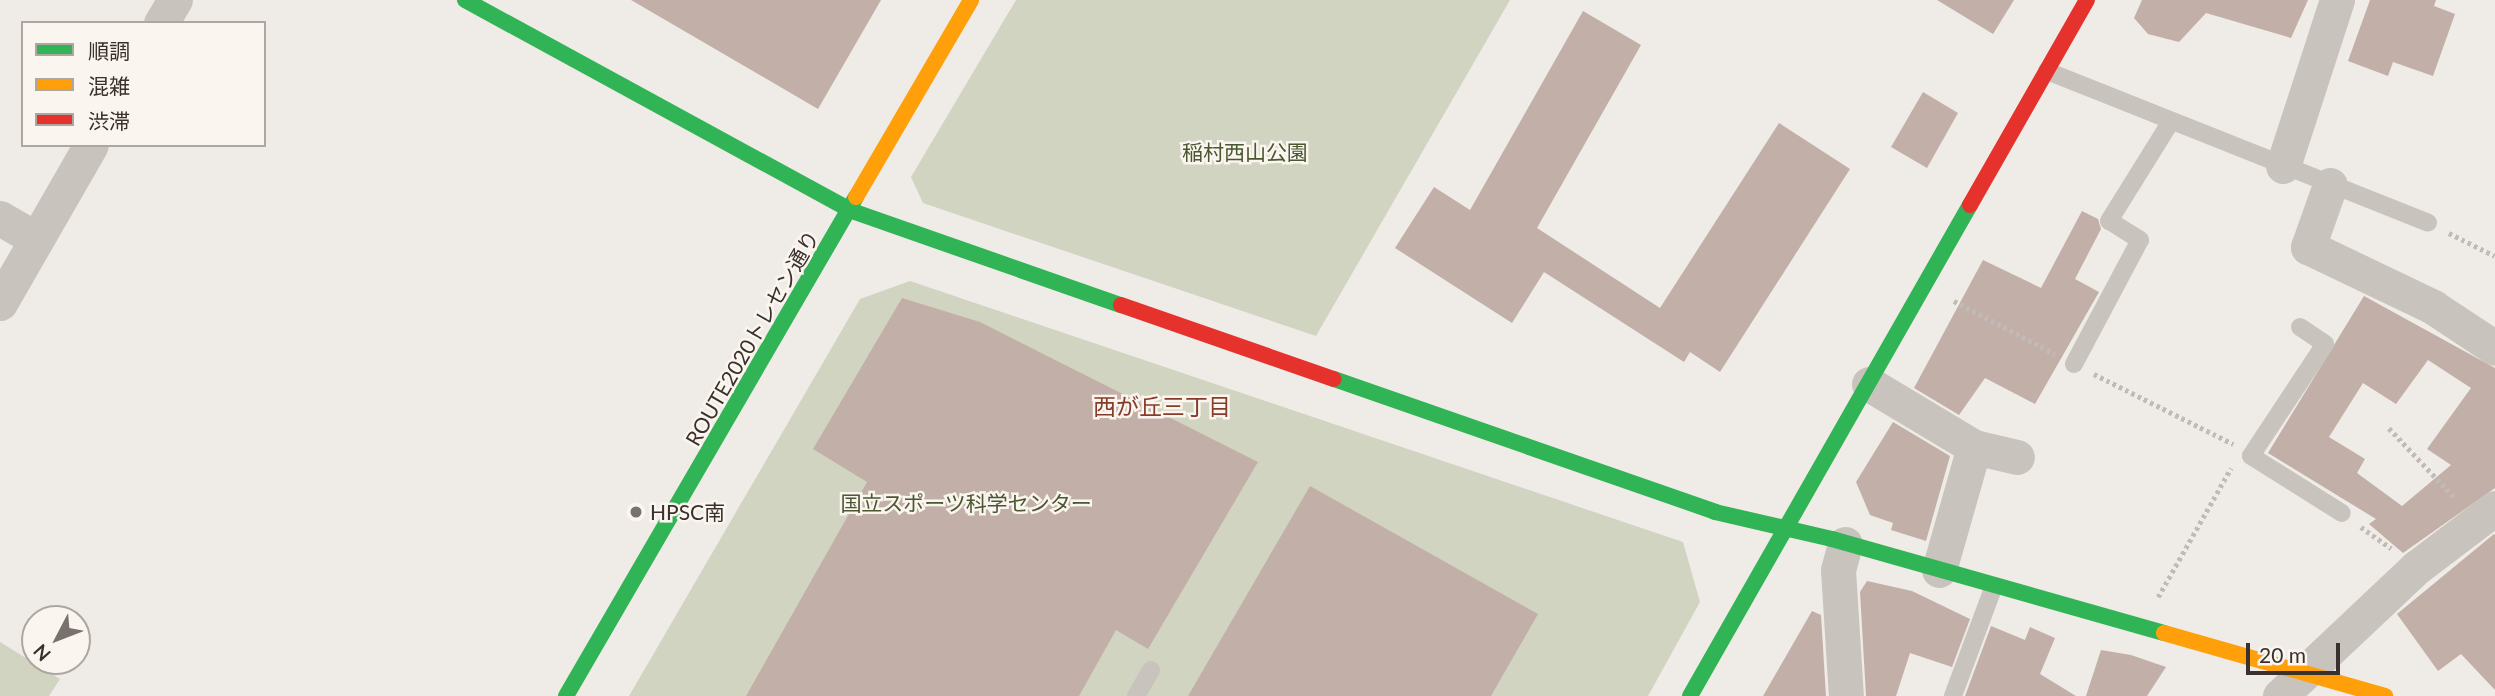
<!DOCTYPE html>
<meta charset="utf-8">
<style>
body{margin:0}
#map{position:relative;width:2495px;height:696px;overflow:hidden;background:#efebe6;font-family:Lato,"Noto Sans JP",sans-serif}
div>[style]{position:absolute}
.green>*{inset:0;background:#d1d4c1}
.building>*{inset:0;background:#c2b0a8}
.path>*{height:4.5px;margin-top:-2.25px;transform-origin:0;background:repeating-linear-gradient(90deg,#c1bbb7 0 3.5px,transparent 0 7px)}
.lane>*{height:18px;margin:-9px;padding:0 9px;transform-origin:9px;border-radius:9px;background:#c9c3be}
.street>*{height:35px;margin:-17.5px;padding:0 17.5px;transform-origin:17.5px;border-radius:17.5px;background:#c9c3be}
.fast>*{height:16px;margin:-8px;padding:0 8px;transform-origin:8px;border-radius:8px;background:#30b455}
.slow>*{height:16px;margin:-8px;padding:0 8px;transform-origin:8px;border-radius:8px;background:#ff9f0a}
.jam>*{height:16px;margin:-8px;padding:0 8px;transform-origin:8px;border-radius:8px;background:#e5322d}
.dots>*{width:19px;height:19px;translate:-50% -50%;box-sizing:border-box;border:4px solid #faf5ef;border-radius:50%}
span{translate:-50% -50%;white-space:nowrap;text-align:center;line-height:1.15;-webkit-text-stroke:5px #faf5ef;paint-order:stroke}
.park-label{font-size:21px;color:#4a5731}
.street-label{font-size:21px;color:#3a302c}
.poi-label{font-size:21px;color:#3a302c}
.left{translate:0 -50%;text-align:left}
.neighbourhood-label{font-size:23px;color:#863c28}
.legend{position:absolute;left:21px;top:21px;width:245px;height:126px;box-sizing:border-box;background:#faf5ef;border:2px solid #ada6a1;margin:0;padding:9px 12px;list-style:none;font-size:21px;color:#3a302c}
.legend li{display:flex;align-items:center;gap:14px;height:35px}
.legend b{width:35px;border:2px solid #ada6a1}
.north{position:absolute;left:21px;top:605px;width:70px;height:70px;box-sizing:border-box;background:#faf5ef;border:2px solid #ada6a1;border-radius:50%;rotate:228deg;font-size:19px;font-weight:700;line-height:28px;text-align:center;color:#3a302c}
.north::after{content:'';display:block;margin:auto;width:24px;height:32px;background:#79716d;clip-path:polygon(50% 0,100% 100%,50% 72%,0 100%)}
.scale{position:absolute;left:2246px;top:643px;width:94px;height:32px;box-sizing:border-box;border:4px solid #3a302c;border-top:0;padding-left:9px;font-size:21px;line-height:24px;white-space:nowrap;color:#3a302c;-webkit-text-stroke:5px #faf5ef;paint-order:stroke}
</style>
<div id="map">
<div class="green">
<i style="clip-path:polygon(1016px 0,1510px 0,1316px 336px,923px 203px,911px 177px)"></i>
<i style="clip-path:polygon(910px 281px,1683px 542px,1700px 602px,1648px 696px,629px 696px,860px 299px)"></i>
<i style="clip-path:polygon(0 642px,60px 679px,49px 696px,0 696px)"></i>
</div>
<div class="building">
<i style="clip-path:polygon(631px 0,881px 0,818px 109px)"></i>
<i style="clip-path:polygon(1937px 0,2014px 0,1993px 34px)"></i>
<i style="clip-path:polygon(2142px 0,2308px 0,2291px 38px,2206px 13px,2179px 42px,2148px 34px,2134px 18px)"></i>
<i style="clip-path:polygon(2370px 0,2436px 0,2434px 6px,2455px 14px,2433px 76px,2393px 62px,2388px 76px,2348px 61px)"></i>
<i style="clip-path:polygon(1583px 11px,1641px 45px,1537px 228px,1660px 308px,1779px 123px,1850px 169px,1720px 372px,1690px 352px,1684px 362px,1544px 272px,1512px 323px,1395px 248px,1434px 187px,1470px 210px)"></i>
<i style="clip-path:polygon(1923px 92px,1958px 113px,1927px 168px,1891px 147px)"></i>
<i style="clip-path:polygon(2082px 211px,2098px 219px,2101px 229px,2075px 279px,2099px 292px,2035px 404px,1985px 378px,1959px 415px,1914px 388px,1983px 260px,2041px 288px)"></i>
<i style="clip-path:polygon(evenodd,2364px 296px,2495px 368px,2495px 488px,2403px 553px,2369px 524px,2376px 519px,2268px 453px,2364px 296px,2428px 360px,2471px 388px,2427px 449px,2451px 465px,2402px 506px,2357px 473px,2365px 459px,2329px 437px,2363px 383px,2396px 404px,2428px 360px)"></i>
<i style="clip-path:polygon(902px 298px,980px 322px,1258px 462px,1148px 649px,1116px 630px,1079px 696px,746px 696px,867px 482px,813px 449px)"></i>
<i style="clip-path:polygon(1893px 422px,1950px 456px,1926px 541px,1891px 530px,1893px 523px,1870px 515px,1856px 482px)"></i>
<i style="clip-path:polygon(1310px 486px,1538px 614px,1491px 696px,1188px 696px)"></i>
<i style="clip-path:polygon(2494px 534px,2495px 535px,2495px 690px,2461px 654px,2438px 671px,2397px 614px)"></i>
<i style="clip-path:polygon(1867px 581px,1912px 591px,1970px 619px,1952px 667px,1910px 653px,1896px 696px,1866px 696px,1860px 592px)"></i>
<i style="clip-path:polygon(1812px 611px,1821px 615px,1826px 696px,1763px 696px)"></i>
<i style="clip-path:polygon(1991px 626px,2025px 640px,2030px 627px,2055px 638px,2040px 674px,2076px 696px,1965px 696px)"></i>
<i style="clip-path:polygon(2101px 650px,2131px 655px,2166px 667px,2147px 696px,2086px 696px)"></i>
</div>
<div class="path">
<i style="left:2449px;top:233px;width:51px;rotate:26.6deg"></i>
<i style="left:1954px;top:301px;width:114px;rotate:27.7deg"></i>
<i style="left:2094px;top:374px;width:156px;rotate:26.7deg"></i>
<i style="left:2389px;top:428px;width:96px;rotate:46.7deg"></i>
<i style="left:2361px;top:527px;width:37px;rotate:35deg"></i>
<i style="left:2158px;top:597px;width:148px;rotate:-60.5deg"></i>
</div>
<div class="lane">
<i style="left:2047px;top:71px;width:410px;rotate:21.7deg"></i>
<i style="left:2300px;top:327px;width:30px;rotate:34deg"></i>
<i style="left:2325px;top:344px;width:134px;rotate:123.5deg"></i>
<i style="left:2251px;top:456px;width:107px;rotate:32.1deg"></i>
<i style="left:2074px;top:364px;width:140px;rotate:-62deg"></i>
<i style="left:2140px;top:240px;width:36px;rotate:-148deg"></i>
<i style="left:2109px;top:221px;width:115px;rotate:-58.1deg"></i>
<i style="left:1136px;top:696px;width:30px;rotate:-60deg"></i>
<i style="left:1953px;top:696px;width:117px;rotate:-69.6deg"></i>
</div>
<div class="street">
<i style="left:161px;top:23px;width:27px;rotate:-59deg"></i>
<i style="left:2283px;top:166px;width:175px;rotate:-72deg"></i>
<i style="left:2330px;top:185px;width:66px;rotate:109.5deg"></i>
<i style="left:2308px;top:247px;width:139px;rotate:25.6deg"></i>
<i style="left:2433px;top:307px;width:74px;rotate:33.5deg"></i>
<i style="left:0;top:218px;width:42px;rotate:30.3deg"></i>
<i style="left:0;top:303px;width:182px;rotate:-60.1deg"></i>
<i style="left:1869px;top:384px;width:122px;rotate:31deg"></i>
<i style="left:1974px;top:447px;width:44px;rotate:13.1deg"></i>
<i style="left:1845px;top:544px;width:27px;rotate:105deg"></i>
<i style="left:1838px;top:570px;width:126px;rotate:86.4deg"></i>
<i style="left:1939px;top:570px;width:128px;rotate:-74.1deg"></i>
<i style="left:2280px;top:696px;width:188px;rotate:-43.3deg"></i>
<i style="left:2417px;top:567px;width:98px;rotate:-37.1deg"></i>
</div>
<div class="fast">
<i style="left:465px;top:0;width:441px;rotate:28.6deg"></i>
<i style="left:852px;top:211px;width:285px;rotate:19.3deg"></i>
<i style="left:1334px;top:379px;width:404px;rotate:19.2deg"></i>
<i style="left:1715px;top:512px;width:120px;rotate:13deg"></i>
<i style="left:1832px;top:539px;width:345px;rotate:15.8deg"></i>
<i style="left:566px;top:696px;width:577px;rotate:-59.84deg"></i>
<i style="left:1690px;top:696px;width:565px;rotate:-60.31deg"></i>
</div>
<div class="slow">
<i style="left:856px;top:197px;width:228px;rotate:-59.7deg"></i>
<i style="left:2164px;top:633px;width:230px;rotate:15.9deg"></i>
</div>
<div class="jam">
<i style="left:1970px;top:205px;width:236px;rotate:-60.3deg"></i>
<i style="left:1121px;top:305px;width:225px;rotate:19.2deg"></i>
</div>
<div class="dots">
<i style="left:636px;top:512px;background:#79716d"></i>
</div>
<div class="park-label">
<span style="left:1245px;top:152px">稲村西山公園</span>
<span style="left:966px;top:503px">国立スポーツ科学センター</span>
</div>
<div class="street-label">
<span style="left:752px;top:338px;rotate:-60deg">ROUTE2020トレセン通り</span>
</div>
<div class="poi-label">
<span class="left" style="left:650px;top:512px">HPSC南</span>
</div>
<div class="neighbourhood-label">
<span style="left:1162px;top:406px">西が丘三丁目</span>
</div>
<ul class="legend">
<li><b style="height:9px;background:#30b455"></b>順調</li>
<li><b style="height:9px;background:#ff9f0a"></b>混雑</li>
<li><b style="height:9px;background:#e5322d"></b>渋滞</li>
</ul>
<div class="north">N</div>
<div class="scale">20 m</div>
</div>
